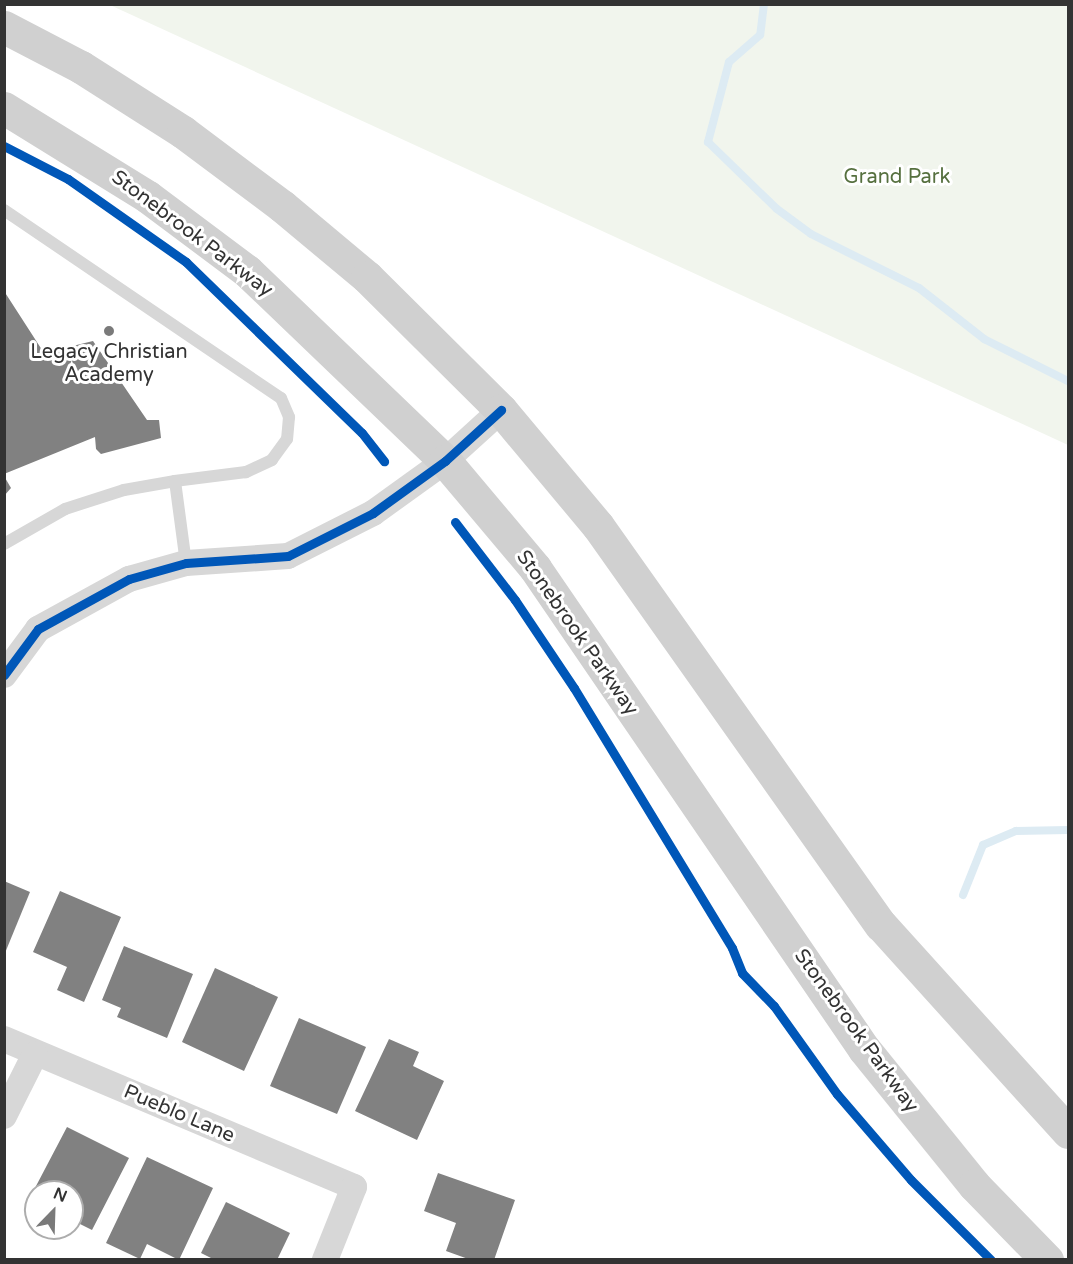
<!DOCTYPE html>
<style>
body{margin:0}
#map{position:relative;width:1073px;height:1264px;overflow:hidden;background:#fff;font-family:"Varela Round",sans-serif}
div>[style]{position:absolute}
.green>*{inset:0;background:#f1f5ed}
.stream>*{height:8px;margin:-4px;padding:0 4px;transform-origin:4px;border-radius:4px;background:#ddebf3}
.building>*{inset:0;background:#818181}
.lane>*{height:12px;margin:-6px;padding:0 6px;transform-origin:6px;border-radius:6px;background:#d7d7d7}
.street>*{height:26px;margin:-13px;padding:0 13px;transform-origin:13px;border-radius:13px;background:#d7d7d7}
.secondary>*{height:33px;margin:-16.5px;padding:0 16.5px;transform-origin:16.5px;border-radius:16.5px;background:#d0d0d0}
.cycleway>*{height:9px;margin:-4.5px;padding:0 4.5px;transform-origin:4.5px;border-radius:4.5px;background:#0057b8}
.dots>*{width:16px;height:16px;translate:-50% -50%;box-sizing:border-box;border:3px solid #fff;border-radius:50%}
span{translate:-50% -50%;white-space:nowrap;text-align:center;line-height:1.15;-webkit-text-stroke:6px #fff;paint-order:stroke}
.park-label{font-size:20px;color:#56703f}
.street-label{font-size:20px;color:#333}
.poi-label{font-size:20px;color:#333}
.frame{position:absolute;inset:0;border:6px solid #333;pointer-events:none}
.north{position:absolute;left:24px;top:1180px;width:60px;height:60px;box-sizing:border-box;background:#fff;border:2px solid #adadad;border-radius:50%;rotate:23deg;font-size:16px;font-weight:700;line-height:24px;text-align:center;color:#333}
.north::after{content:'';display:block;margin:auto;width:21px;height:27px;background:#7a7a7a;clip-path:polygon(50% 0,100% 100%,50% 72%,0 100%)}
</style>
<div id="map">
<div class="green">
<i style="clip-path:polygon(110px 5px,1068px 5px,1068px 445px)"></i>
</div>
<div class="stream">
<i style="left:764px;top:4px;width:31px;rotate:97deg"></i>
<i style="left:760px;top:35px;width:41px;rotate:138.9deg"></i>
<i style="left:729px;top:62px;width:83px;rotate:104.7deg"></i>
<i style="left:708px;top:142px;width:96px;rotate:44.2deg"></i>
<i style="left:777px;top:209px;width:42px;rotate:36.3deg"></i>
<i style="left:811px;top:234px;width:121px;rotate:26.6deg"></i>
<i style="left:919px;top:288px;width:83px;rotate:38.1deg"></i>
<i style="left:984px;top:339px;width:94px;rotate:26.6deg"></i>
<i style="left:963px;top:895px;width:54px;rotate:-68.2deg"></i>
<i style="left:983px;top:845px;width:36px;rotate:-23deg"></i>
<i style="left:1016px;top:831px;width:52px;rotate:-1.1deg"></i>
</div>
<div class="building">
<i style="clip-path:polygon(4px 291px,44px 353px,93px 341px,147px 420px,159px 420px,161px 438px,101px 454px,96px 449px,95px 437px,4px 474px)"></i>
<i style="clip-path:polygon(4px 476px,11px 488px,4px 496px)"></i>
<i style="clip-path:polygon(4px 881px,30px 892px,5px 953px,4px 953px)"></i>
<i style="clip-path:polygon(60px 891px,121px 917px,84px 1002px,57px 990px,67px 967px,33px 952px)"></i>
<i style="clip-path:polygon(124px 946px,193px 974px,167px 1038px,117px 1017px,121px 1008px,102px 1000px)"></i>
<i style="clip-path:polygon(215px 968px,278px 997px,244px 1071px,182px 1042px)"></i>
<i style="clip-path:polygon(299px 1018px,366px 1047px,337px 1114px,270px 1086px)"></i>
<i style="clip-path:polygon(389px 1039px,419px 1052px,413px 1066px,444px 1081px,417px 1140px,355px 1111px)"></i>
<i style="clip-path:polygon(67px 1127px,129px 1158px,92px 1230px,72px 1220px,72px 1192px,36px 1192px,36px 1213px,25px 1207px)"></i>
<i style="clip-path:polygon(147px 1157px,213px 1188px,179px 1260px,147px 1244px,140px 1259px,106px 1243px)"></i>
<i style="clip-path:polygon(438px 1173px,515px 1200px,494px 1260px,471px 1260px,446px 1251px,456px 1223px,424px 1211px)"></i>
<i style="clip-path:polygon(226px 1202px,290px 1233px,277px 1260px,215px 1260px,201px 1253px)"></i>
</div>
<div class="lane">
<i style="left:4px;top:210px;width:335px;rotate:34.2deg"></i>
<i style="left:281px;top:398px;width:21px;rotate:67deg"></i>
<i style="left:289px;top:417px;width:22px;rotate:95deg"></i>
<i style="left:287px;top:439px;width:26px;rotate:126deg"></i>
<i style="left:272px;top:460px;width:29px;rotate:155deg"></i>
<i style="left:246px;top:472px;width:72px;rotate:172.8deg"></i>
<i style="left:4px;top:544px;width:70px;rotate:-29.8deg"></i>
<i style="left:65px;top:509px;width:62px;rotate:-17.9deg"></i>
<i style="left:124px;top:490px;width:52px;rotate:-10deg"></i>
<i style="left:175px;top:481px;width:83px;rotate:82.4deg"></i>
</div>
<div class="street">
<i style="left:4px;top:675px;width:57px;rotate:-53.5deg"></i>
<i style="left:38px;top:629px;width:104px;rotate:-28.8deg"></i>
<i style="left:129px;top:579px;width:59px;rotate:-15.7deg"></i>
<i style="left:186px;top:563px;width:102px;rotate:-3.9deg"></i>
<i style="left:288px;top:556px;width:95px;rotate:-26.8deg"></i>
<i style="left:373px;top:513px;width:89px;rotate:-35.8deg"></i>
<i style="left:445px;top:461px;width:76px;rotate:-42.3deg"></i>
<i style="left:4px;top:1039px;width:380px;rotate:22.9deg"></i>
<i style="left:354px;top:1187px;width:79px;rotate:111.7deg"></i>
<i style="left:4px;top:1116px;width:69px;rotate:-63.4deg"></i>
</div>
<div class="secondary">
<i style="left:4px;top:27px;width:87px;rotate:27.5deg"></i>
<i style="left:81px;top:67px;width:121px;rotate:32.5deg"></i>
<i style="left:183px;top:132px;width:124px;rotate:36.8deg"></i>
<i style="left:282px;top:206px;width:111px;rotate:39.9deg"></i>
<i style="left:367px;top:277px;width:189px;rotate:44.8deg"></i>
<i style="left:501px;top:410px;width:151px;rotate:50.1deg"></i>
<i style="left:598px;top:526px;width:489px;rotate:54.7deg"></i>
<i style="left:881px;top:925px;width:279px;rotate:47.9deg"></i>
<i style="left:4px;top:108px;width:169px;rotate:31.7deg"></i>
<i style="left:148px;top:197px;width:124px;rotate:36.8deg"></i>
<i style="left:247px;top:271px;width:274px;rotate:43.8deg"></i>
<i style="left:445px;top:461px;width:140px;rotate:49.9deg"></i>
<i style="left:535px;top:568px;width:583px;rotate:55.63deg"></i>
<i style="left:864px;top:1049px;width:175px;rotate:51deg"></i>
<i style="left:974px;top:1185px;width:105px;rotate:45.8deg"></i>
</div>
<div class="cycleway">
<i style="left:4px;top:146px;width:72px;rotate:27.3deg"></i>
<i style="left:68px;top:179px;width:144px;rotate:35.1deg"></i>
<i style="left:186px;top:262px;width:245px;rotate:44.2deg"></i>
<i style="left:362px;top:433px;width:36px;rotate:52deg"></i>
<i style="left:455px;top:522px;width:98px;rotate:52.4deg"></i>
<i style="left:515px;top:600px;width:106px;rotate:56.2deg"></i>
<i style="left:574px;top:688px;width:304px;rotate:58.7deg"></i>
<i style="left:732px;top:948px;width:27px;rotate:68deg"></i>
<i style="left:742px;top:973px;width:46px;rotate:45.9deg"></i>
<i style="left:774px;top:1006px;width:108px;rotate:54.4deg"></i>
<i style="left:837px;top:1094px;width:113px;rotate:49.3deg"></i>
<i style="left:911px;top:1180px;width:113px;rotate:45deg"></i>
<i style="left:4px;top:675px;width:57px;rotate:-53.5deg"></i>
<i style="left:38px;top:629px;width:104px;rotate:-28.8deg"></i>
<i style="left:129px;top:579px;width:59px;rotate:-15.7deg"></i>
<i style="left:186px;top:563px;width:102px;rotate:-3.9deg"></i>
<i style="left:288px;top:556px;width:95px;rotate:-26.8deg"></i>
<i style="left:373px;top:513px;width:89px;rotate:-35.8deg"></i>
<i style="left:445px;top:461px;width:76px;rotate:-42.3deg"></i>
</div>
<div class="dots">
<i style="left:109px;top:331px;background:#7a7a7a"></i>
</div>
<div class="park-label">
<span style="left:897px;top:177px">Grand Park</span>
</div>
<div class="street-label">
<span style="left:192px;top:234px;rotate:37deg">Stonebrook Parkway</span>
<span style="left:577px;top:633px;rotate:55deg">Stonebrook Parkway</span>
<span style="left:856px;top:1031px;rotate:54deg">Stonebrook Parkway</span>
<span style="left:179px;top:1114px;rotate:23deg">Pueblo Lane</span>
</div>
<div class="poi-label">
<span style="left:109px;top:364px">Legacy Christian<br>Academy</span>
</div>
<div class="frame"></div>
<div class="north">N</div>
</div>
